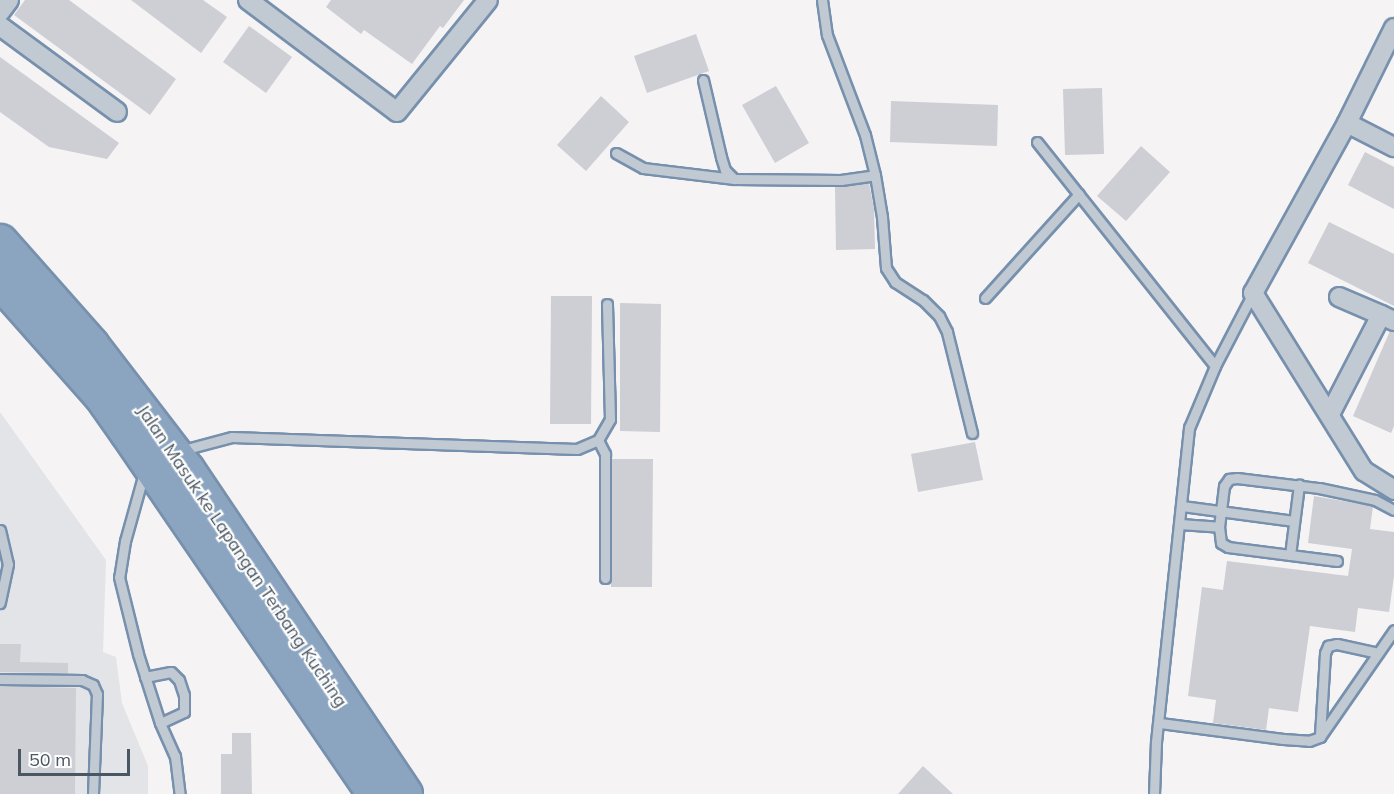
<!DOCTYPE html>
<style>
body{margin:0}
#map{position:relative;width:1394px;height:794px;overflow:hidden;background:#f5f3f3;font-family:Mulish,sans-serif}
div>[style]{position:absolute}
.airport>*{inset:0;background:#e2e4e7}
.building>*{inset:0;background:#cdcfd5}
.roads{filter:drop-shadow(2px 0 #7690ad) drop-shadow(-2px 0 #7690ad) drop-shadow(0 2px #7690ad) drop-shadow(0 -2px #7690ad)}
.lane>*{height:9px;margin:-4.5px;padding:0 4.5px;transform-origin:4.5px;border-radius:4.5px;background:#c1cad2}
.street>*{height:18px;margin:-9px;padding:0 9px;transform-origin:9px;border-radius:9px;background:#c1cad2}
.highway>*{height:33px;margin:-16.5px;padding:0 16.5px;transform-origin:16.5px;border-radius:16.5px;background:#8ba5c1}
span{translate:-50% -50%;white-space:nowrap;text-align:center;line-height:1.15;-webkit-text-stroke:4.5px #fff;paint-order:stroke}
.street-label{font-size:18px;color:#4a5661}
.scale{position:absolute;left:18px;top:749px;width:112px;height:27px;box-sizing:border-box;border:3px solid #4a5661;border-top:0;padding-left:8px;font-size:18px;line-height:21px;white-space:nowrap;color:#4a5661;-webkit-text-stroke:4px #fff;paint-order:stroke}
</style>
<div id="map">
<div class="airport">
<i style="clip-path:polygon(0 412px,106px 560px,103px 652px,116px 657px,122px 703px,148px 766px,148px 794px,0 794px)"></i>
</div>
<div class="building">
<i style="clip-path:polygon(25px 0,69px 0,176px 79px,150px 115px,14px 15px)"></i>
<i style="clip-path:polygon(131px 0,203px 0,227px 17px,201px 53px)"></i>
<i style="clip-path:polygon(331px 0,464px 0,443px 28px,440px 26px,412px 64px,364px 30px,361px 34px,326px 7px)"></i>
<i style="clip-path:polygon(249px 26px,292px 57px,266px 93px,223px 62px)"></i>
<i style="clip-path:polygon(696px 34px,709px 71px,647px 93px,634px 56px)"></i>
<i style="clip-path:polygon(0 57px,119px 143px,107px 159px,49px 147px,0 112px)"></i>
<i style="clip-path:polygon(776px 86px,809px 143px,775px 163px,742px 105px)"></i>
<i style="clip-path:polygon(1102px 88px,1104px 154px,1065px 155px,1063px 89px)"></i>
<i style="clip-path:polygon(601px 96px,629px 122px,586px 171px,557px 145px)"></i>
<i style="clip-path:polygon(891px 101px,998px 105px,997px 146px,890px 142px)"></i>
<i style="clip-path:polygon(1141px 146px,1170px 172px,1126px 221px,1097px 196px)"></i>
<i style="clip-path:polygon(1365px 152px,1394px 167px,1394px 209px,1348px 185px)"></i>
<i style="clip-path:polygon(869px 183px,874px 209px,875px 249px,836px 250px,835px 187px)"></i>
<i style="clip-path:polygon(1329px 222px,1394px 254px,1394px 306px,1308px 263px)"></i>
<i style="clip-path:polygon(551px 296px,592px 296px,591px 424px,550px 424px)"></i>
<i style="clip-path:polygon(620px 303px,661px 304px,660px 432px,620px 431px)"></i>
<i style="clip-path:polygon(1390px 331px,1394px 332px,1394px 426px,1391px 433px,1353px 416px)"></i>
<i style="clip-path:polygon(975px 442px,983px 480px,918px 492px,911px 454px)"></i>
<i style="clip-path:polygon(612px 459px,653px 459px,652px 587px,611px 587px)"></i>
<i style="clip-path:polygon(1314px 496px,1373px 506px,1370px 529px,1394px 532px,1394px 576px,1389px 612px,1358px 608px,1355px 632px,1310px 626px,1298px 712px,1269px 708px,1266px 730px,1213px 723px,1216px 700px,1188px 696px,1202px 587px,1223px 590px,1227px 561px,1348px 576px,1352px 549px,1308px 543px)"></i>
<i style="clip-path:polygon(0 644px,21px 644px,20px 662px,68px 663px,68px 673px,0 672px)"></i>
<i style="clip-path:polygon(0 686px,76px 688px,75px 794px,0 794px)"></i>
<i style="clip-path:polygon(232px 733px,251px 733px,252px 794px,221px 794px,221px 754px,232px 754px)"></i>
<i style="clip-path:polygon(923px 766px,953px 794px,898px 794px)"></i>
</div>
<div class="roads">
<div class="lane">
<i style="left:822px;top:0;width:35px;rotate:82deg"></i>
<i style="left:827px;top:35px;width:107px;rotate:69.2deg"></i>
<i style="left:865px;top:135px;width:41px;rotate:76deg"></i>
<i style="left:875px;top:175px;width:43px;rotate:80.5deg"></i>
<i style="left:882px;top:217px;width:51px;rotate:85.5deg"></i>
<i style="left:886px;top:268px;width:17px;rotate:57deg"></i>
<i style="left:895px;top:282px;width:33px;rotate:33deg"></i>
<i style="left:923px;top:300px;width:23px;rotate:45deg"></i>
<i style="left:939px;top:316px;width:18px;rotate:63deg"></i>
<i style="left:947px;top:332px;width:104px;rotate:76.1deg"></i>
<i style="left:703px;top:80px;width:79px;rotate:76.8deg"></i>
<i style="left:721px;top:157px;width:14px;rotate:73deg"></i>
<i style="left:725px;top:170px;width:13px;rotate:45deg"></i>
<i style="left:1037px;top:142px;width:286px;rotate:51.5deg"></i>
<i style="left:616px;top:153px;width:31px;rotate:29deg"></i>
<i style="left:643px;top:168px;width:92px;rotate:6.9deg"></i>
<i style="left:734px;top:179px;width:107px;rotate:0.5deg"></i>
<i style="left:841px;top:180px;width:34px;rotate:-8deg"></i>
<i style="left:985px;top:298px;width:140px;rotate:-47.9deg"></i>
<i style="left:598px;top:440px;width:16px;rotate:63deg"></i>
<i style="left:605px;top:454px;width:124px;rotate:90deg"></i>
<i style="left:179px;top:451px;width:55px;rotate:-14.8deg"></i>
<i style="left:232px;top:437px;width:345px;rotate:2deg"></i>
<i style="left:577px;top:449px;width:23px;rotate:-23deg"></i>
<i style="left:598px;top:440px;width:24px;rotate:-60deg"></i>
<i style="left:610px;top:419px;width:115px;rotate:-91.5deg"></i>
<i style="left:144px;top:473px;width:71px;rotate:105.6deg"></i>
<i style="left:125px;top:541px;width:36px;rotate:99deg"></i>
<i style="left:119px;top:577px;width:79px;rotate:76.1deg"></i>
<i style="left:138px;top:654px;width:72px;rotate:72.3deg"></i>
<i style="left:160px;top:723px;width:36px;rotate:66deg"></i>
<i style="left:175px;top:756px;width:38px;rotate:83deg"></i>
<i style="left:1182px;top:506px;width:113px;rotate:7.6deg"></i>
<i style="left:1180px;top:524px;width:39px;rotate:4deg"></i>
<i style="left:0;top:530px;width:35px;rotate:77deg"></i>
<i style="left:8px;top:564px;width:40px;rotate:102deg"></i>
<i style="left:1290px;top:555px;width:71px;rotate:-82.7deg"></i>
<i style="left:1337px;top:561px;width:110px;rotate:-172.7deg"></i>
<i style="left:1228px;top:547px;width:8px;rotate:-150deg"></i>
<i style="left:1221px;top:543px;width:16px;rotate:-97deg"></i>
<i style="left:1219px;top:527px;width:41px;rotate:-83deg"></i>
<i style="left:1224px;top:486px;width:9px;rotate:-54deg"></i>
<i style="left:1229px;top:479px;width:8px;rotate:-7deg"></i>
<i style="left:1237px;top:478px;width:83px;rotate:7deg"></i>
<i style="left:1319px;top:488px;width:57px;rotate:12.1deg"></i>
<i style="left:1375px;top:500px;width:21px;rotate:28deg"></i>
<i style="left:145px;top:677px;width:26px;rotate:-11deg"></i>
<i style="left:171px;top:672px;width:11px;rotate:45deg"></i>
<i style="left:179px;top:680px;width:16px;rotate:72deg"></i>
<i style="left:184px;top:695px;width:17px;rotate:90deg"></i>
<i style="left:184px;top:712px;width:26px;rotate:155deg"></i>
<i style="left:0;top:679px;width:82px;rotate:0.7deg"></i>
<i style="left:82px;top:680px;width:12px;rotate:24deg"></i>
<i style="left:93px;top:685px;width:10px;rotate:66deg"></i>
<i style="left:97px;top:694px;width:100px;rotate:92.3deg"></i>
<i style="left:1160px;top:723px;width:124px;rotate:7.4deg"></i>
<i style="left:1283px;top:739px;width:26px;rotate:4deg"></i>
<i style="left:1309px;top:741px;width:12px;rotate:-20deg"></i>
<i style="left:1320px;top:737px;width:130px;rotate:-55.3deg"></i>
<i style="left:1320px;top:735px;width:82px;rotate:-86.5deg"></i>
<i style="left:1325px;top:653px;width:8px;rotate:-67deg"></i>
<i style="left:1328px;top:646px;width:9px;rotate:-13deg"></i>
<i style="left:1337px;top:644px;width:42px;rotate:12.4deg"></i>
<i style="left:1154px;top:794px;width:52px;rotate:-87.8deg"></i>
<i style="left:1156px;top:742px;width:316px;rotate:-84deg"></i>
<i style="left:1189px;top:428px;width:67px;rotate:-67.2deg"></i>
<i style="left:1215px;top:366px;width:82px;rotate:-62.5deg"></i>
</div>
<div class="street">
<i style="left:248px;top:0;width:186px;rotate:36.9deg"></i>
<i style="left:397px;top:112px;width:144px;rotate:-50.9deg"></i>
<i style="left:0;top:12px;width:15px;rotate:-53deg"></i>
<i style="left:0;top:26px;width:145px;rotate:36.3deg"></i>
<i style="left:1394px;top:28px;width:106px;rotate:116.3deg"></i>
<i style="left:1347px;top:123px;width:194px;rotate:118.9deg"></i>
<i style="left:1253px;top:293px;width:210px;rotate:58.1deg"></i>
<i style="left:1364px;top:471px;width:36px;rotate:32deg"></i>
<i style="left:1347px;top:123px;width:53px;rotate:27.1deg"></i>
<i style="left:1339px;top:297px;width:46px;rotate:23.2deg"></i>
<i style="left:1330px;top:414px;width:111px;rotate:-62.7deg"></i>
<i style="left:1381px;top:315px;width:14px;rotate:25deg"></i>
</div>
<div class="highway">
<i style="left:0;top:241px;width:137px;rotate:48.5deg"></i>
<i style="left:91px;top:344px;width:158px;rotate:52.5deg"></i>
<i style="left:187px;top:469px;width:391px;rotate:56.1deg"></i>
<i style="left:0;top:282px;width:152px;rotate:48.5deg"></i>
<i style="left:101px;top:396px;width:45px;rotate:54.9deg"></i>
<i style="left:127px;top:433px;width:437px;rotate:55.6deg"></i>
</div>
</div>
<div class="street-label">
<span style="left:242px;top:556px;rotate:56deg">Jalan Masuk ke Lapangan Terbang Kuching</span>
</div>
<div class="scale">50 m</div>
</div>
